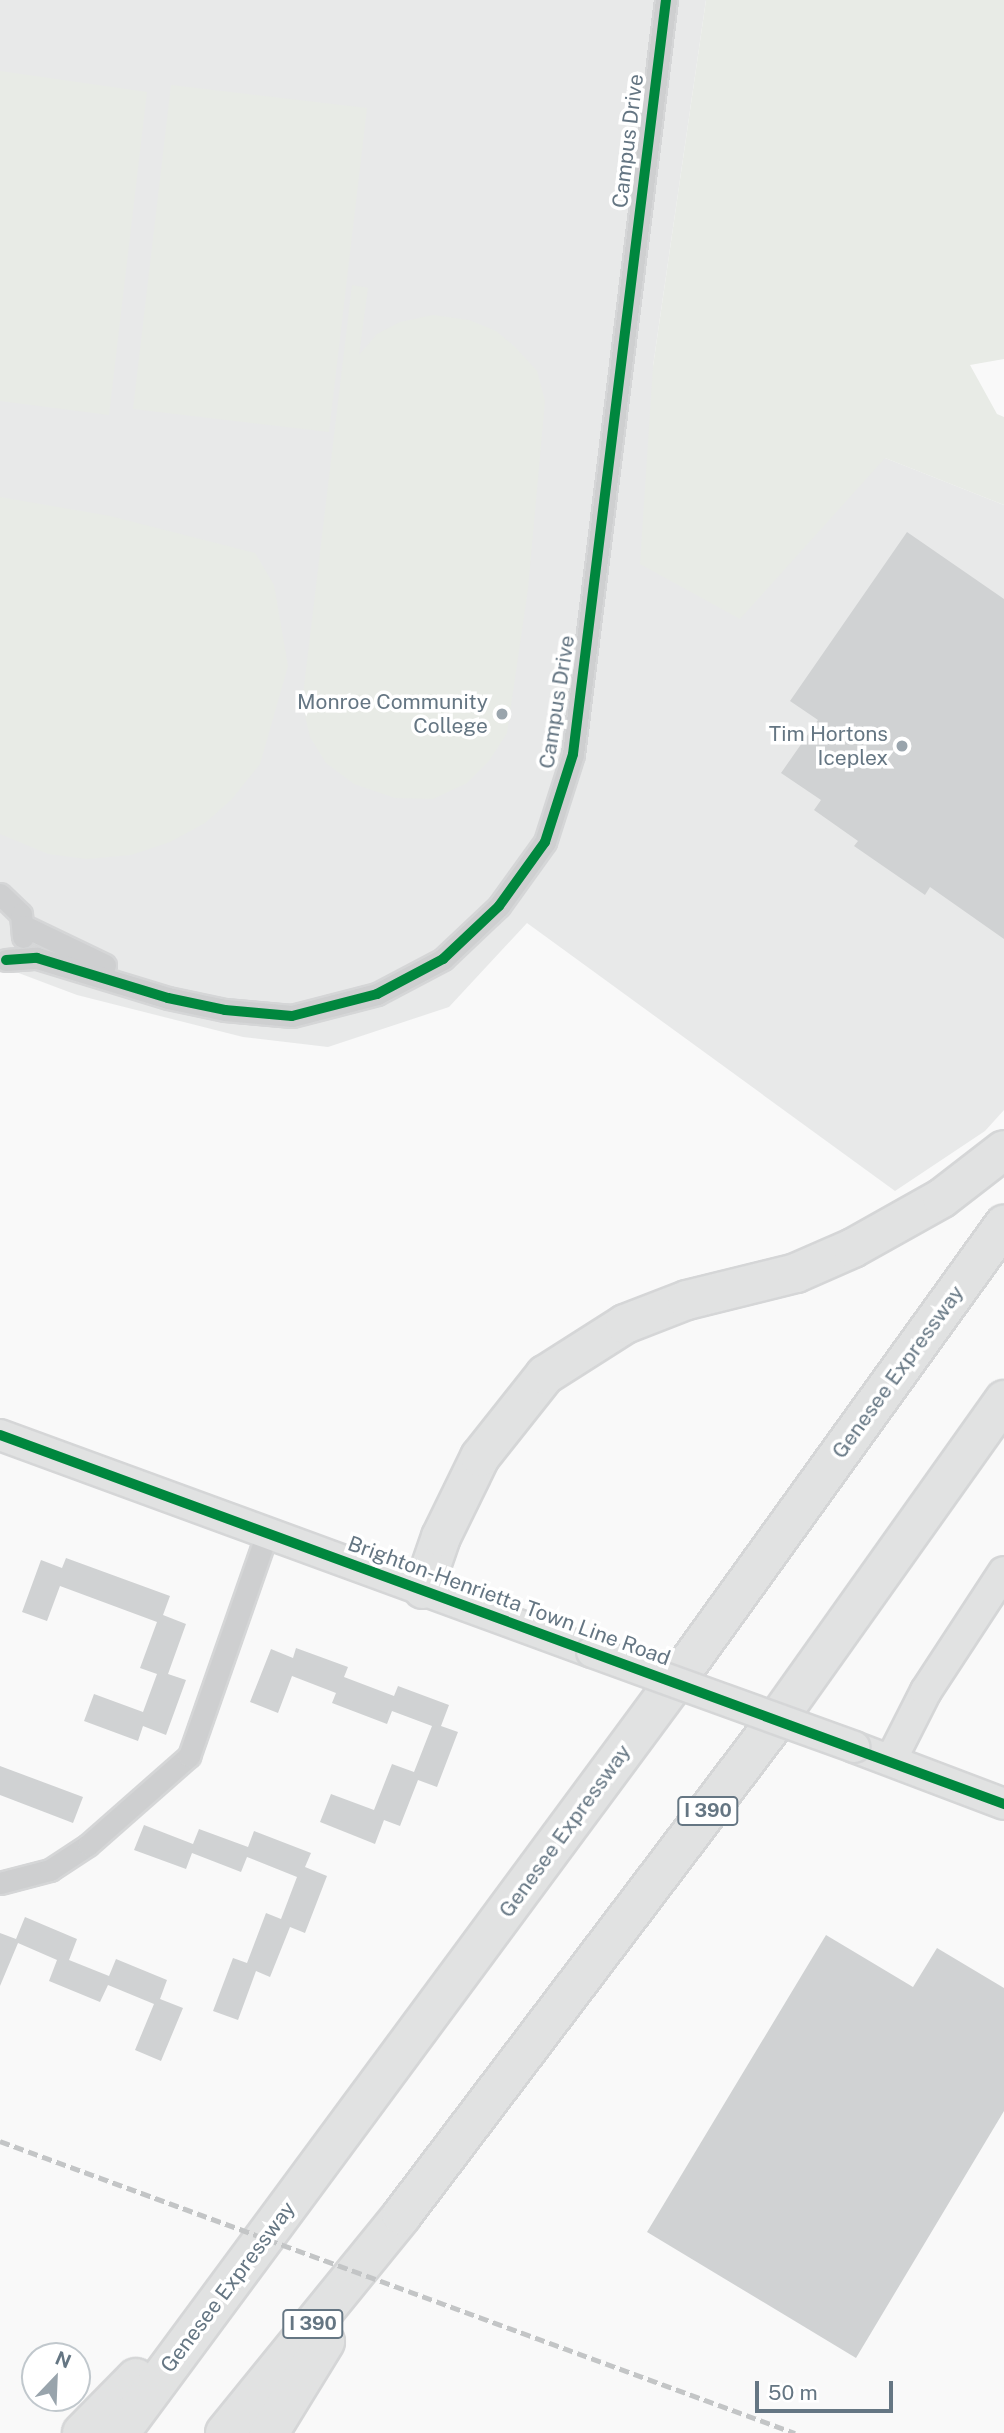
<!DOCTYPE html>
<style>
body{margin:0}
#map{position:relative;width:1004px;height:2433px;overflow:hidden;background:#f9f9f9;font-family:"Public Sans",sans-serif}
div>[style]{position:absolute}
.built>*{inset:0;background:#e8e9e9}
.green>*{inset:0;background:#e8ebe6}
.building>*{inset:0;background:#d0d2d3}
.roads{filter:drop-shadow(2px 0 #d5d6d7) drop-shadow(-2px 0 #d5d6d7) drop-shadow(0 2px #d5d6d7) drop-shadow(0 -2px #d5d6d7)}
.street>*{height:21px;margin:-10.5px;padding:0 10.5px;transform-origin:10.5px;border-radius:10.5px;background:#cecfd0}
.secondary>*{height:30px;margin:-15px;padding:0 15px;transform-origin:15px;border-radius:15px;background:#e1e2e2}
.highway>*{height:38px;margin:-19px;padding:0 19px;transform-origin:19px;border-radius:19px;background:#e1e2e2}
.rail>*{height:5px;margin-top:-2.5px;transform-origin:0;background:repeating-linear-gradient(90deg,#c3c5c6 0 10px,transparent 0 15px)}
.bridges{filter:drop-shadow(2px 0 #d5d6d7) drop-shadow(-2px 0 #d5d6d7) drop-shadow(0 2px #d5d6d7) drop-shadow(0 -2px #d5d6d7)}
.secondary-bridge>*{height:30px;margin:-15px;padding:0 15px;transform-origin:15px;border-radius:15px;background:#e1e2e2}
.cycleway>*{height:10px;margin:-5px;padding:0 5px;transform-origin:5px;border-radius:5px;background:#00873e}
.dots>*{width:19px;height:19px;translate:-50% -50%;box-sizing:border-box;border:4px solid #fff;border-radius:50%}
span{translate:-50% -50%;white-space:nowrap;text-align:center;line-height:1.15;-webkit-text-stroke:7px #fff;paint-order:stroke}
.shield-label span{padding:2px 5px;background:#fff;border:2px solid;border-radius:5px;-webkit-text-stroke-width:0}
.shield-label{font-size:19px;color:#657683;font-weight:700}
.street-label{font-size:21px;color:#657683}
.poi-label{font-size:21px;color:#657683}
.right{translate:-100% -50%;text-align:right}
.north{position:absolute;left:21px;top:2342px;width:70px;height:70px;box-sizing:border-box;background:#fff;border:2px solid #c1c8cd;border-radius:50%;rotate:23deg;font-size:19px;font-weight:700;line-height:28px;text-align:center;color:#657683}
.north::after{content:'';display:block;margin:auto;width:24px;height:32px;background:#99a4ac;clip-path:polygon(50% 0,100% 100%,50% 72%,0 100%)}
.scale{position:absolute;left:755px;top:2381px;width:138px;height:32px;box-sizing:border-box;border:4px solid #657683;border-top:0;padding-left:9px;font-size:21px;line-height:24px;white-space:nowrap;color:#657683;-webkit-text-stroke:5px #fff;paint-order:stroke}
</style>
<div id="map">
<div class="built">
<i style="clip-path:polygon(0 0,706px 0,653px 366px,1004px 505px,1004px 1110px,985px 1131px,895px 1191px,527px 923px,449px 1007px,328px 1047px,243px 1037px,77px 995px,0 966px)"></i>
</div>
<div class="green">
<i style="clip-path:polygon(706px 0,1004px 0,1004px 359px,970px 365px,997px 414px,1004px 417px,1004px 505px,885px 458px,740px 619px,640px 564px,653px 366px)"></i>
<i style="clip-path:polygon(0 71px,147px 92px,109px 415px,0 401px)"></i>
<i style="clip-path:polygon(171px 85px,367px 108px,329px 432px,133px 409px)"></i>
<i style="clip-path:polygon(352px 285px,368px 288px,359px 355px,377px 334px,400px 322px,433px 315px,469px 320px,496px 331px,515px 347px,537px 371px,545px 401px,528px 589px,507px 733px,489px 761px,467px 783px,433px 799px,395px 798px,354px 784px,326px 763px,310px 737px,302px 703px)"></i>
<i style="clip-path:polygon(0 497px,110px 516px,255px 553px,274px 585px,288px 666px,260px 764px,231px 800px,205px 823px,170px 842px,131px 855px,87px 859px,48px 854px,0 834px)"></i>
</div>
<div class="building">
<i style="clip-path:polygon(907px 532px,1004px 599px,1004px 939px,930px 887px,925px 895px,854px 846px,858px 841px,814px 810px,821px 800px,781px 773px,818px 720px,790px 701px)"></i>
<i style="clip-path:polygon(66px 1558px,170px 1596px,163px 1615px,186px 1624px,168px 1674px,186px 1680px,166px 1735px,143px 1726px,138px 1741px,84px 1721px,94px 1694px,143px 1712px,157px 1674px,140px 1668px,157px 1622px,60px 1586px,47px 1621px,22px 1612px,41px 1560px,62px 1568px)"></i>
<i style="clip-path:polygon(296px 1648px,348px 1667px,344px 1677px,394px 1696px,398px 1686px,449px 1705px,441px 1726px,458px 1732px,437px 1787px,418px 1780px,400px 1826px,384px 1820px,375px 1844px,320px 1822px,331px 1794px,374px 1810px,392px 1764px,414px 1772px,432px 1726px,392px 1711px,387px 1724px,332px 1703px,336px 1693px,292px 1676px,278px 1713px,250px 1702px,271px 1649px,293px 1658px)"></i>
<i style="clip-path:polygon(0 1766px,83px 1797px,73px 1823px,0 1795px)"></i>
<i style="clip-path:polygon(144px 1825px,193px 1844px,199px 1829px,248px 1847px,254px 1831px,311px 1853px,305px 1867px,327px 1876px,305px 1933px,290px 1927px,270px 1977px,256px 1971px,238px 2020px,213px 2011px,233px 1958px,247px 1963px,266px 1913px,281px 1919px,297px 1877px,247px 1857px,241px 1872px,192px 1853px,186px 1869px,134px 1850px)"></i>
<i style="clip-path:polygon(25px 1917px,77px 1939px,69px 1960px,109px 1976px,116px 1959px,167px 1980px,160px 1999px,183px 2008px,161px 2061px,135px 2050px,154px 2004px,108px 1985px,100px 2002px,49px 1981px,57px 1960px,18px 1943px,0 1986px,0 1933px,16px 1939px)"></i>
<i style="clip-path:polygon(826px 1935px,913px 1987px,937px 1948px,1004px 1988px,1004px 2111px,856px 2358px,647px 2232px)"></i>
</div>
<div class="roads">
<div class="street">
<i style="left:0;top:894px;width:29px;rotate:44deg"></i>
<i style="left:21px;top:914px;width:23px;rotate:85deg"></i>
<i style="left:24px;top:926px;width:90px;rotate:25.7deg"></i>
<i style="left:6px;top:960px;width:31px;rotate:-4deg"></i>
<i style="left:37px;top:958px;width:137px;rotate:17deg"></i>
<i style="left:168px;top:998px;width:58px;rotate:11.9deg"></i>
<i style="left:225px;top:1010px;width:67px;rotate:5.1deg"></i>
<i style="left:292px;top:1016px;width:88px;rotate:-14.5deg"></i>
<i style="left:377px;top:994px;width:75px;rotate:-27.9deg"></i>
<i style="left:443px;top:959px;width:77px;rotate:-43.4deg"></i>
<i style="left:499px;top:906px;width:79px;rotate:-54.3deg"></i>
<i style="left:545px;top:842px;width:92px;rotate:-72.3deg"></i>
<i style="left:573px;top:754px;width:760px;rotate:-82.97deg"></i>
<i style="left:0;top:1883px;width:52px;rotate:-14.6deg"></i>
<i style="left:50px;top:1870px;width:45px;rotate:-33.3deg"></i>
<i style="left:88px;top:1845px;width:135px;rotate:-41.4deg"></i>
<i style="left:189px;top:1756px;width:236px;rotate:-70.7deg"></i>
</div>
<div class="secondary">
<i style="left:0;top:1435px;width:631px;rotate:20.13deg"></i>
<i style="left:854px;top:1747px;width:160px;rotate:20.8deg"></i>
<i style="left:891px;top:1760px;width:77px;rotate:-63.1deg"></i>
<i style="left:926px;top:1691px;width:142px;rotate:-56.8deg"></i>
</div>
<div class="highway">
<i style="left:423px;top:1589px;width:55px;rotate:-70.9deg"></i>
<i style="left:441px;top:1537px;width:89px;rotate:-64deg"></i>
<i style="left:480px;top:1457px;width:105px;rotate:-51.6deg"></i>
<i style="left:545px;top:1375px;width:95px;rotate:-32.5deg"></i>
<i style="left:625px;top:1324px;width:66px;rotate:-21.2deg"></i>
<i style="left:687px;top:1300px;width:112px;rotate:-13.9deg"></i>
<i style="left:796px;top:1273px;width:62px;rotate:-23.7deg"></i>
<i style="left:853px;top:1248px;width:102px;rotate:-29.3deg"></i>
<i style="left:942px;top:1198px;width:78px;rotate:-37.7deg"></i>
<i style="left:82px;top:2433px;width:77px;rotate:-45.5deg"></i>
<i style="left:120px;top:2433px;width:942px;rotate:-53.54deg"></i>
<i style="left:680px;top:1675px;width:555px;rotate:-54.25deg"></i>
<i style="left:225px;top:2433px;width:281px;rotate:-50.9deg"></i>
<i style="left:402px;top:2215px;width:625px;rotate:-52.87deg"></i>
<i style="left:779px;top:1717px;width:389px;rotate:-54.6deg"></i>
<i style="left:269px;top:2433px;width:107px;rotate:-58.4deg"></i>
</div>
</div>
<div class="rail">
<i style="left:0;top:2141px;width:847px;rotate:20.17deg"></i>
</div>
<div class="bridges">
<div class="secondary-bridge">
<i style="left:592px;top:1652px;width:279px;rotate:19.9deg"></i>
</div>
</div>
<div class="cycleway">
<i style="left:6px;top:960px;width:31px;rotate:-4deg"></i>
<i style="left:37px;top:958px;width:137px;rotate:17deg"></i>
<i style="left:168px;top:998px;width:58px;rotate:11.9deg"></i>
<i style="left:225px;top:1010px;width:67px;rotate:5.1deg"></i>
<i style="left:292px;top:1016px;width:88px;rotate:-14.5deg"></i>
<i style="left:377px;top:994px;width:75px;rotate:-27.9deg"></i>
<i style="left:443px;top:959px;width:77px;rotate:-43.4deg"></i>
<i style="left:499px;top:906px;width:79px;rotate:-54.3deg"></i>
<i style="left:545px;top:842px;width:92px;rotate:-72.3deg"></i>
<i style="left:573px;top:754px;width:760px;rotate:-82.97deg"></i>
<i style="left:0;top:1435px;width:1070px;rotate:20.18deg"></i>
</div>
<div class="dots">
<i style="left:502px;top:714px;background:#99a4ac"></i>
<i style="left:902px;top:746px;background:#99a4ac"></i>
</div>
<div class="shield-label">
<span style="left:708px;top:1811px">I 390</span>
<span style="left:313px;top:2324px">I 390</span>
</div>
<div class="street-label">
<span style="left:628px;top:141px;rotate:-83deg">Campus Drive</span>
<span style="left:557px;top:702px;rotate:-81deg">Campus Drive</span>
<span style="left:898px;top:1372px;rotate:-54deg">Genesee Expressway</span>
<span style="left:509px;top:1601px;rotate:20deg">Brighton-Henrietta Town Line Road</span>
<span style="left:565px;top:1831px;rotate:-54deg">Genesee Expressway</span>
<span style="left:228px;top:2287px;rotate:-53deg">Genesee Expressway</span>
</div>
<div class="poi-label">
<span class="right" style="left:488px;top:714px">Monroe Community<br>College</span>
<span class="right" style="left:888px;top:746px">Tim Hortons<br>Iceplex</span>
</div>
<div class="north">N</div>
<div class="scale">50 m</div>
</div>
